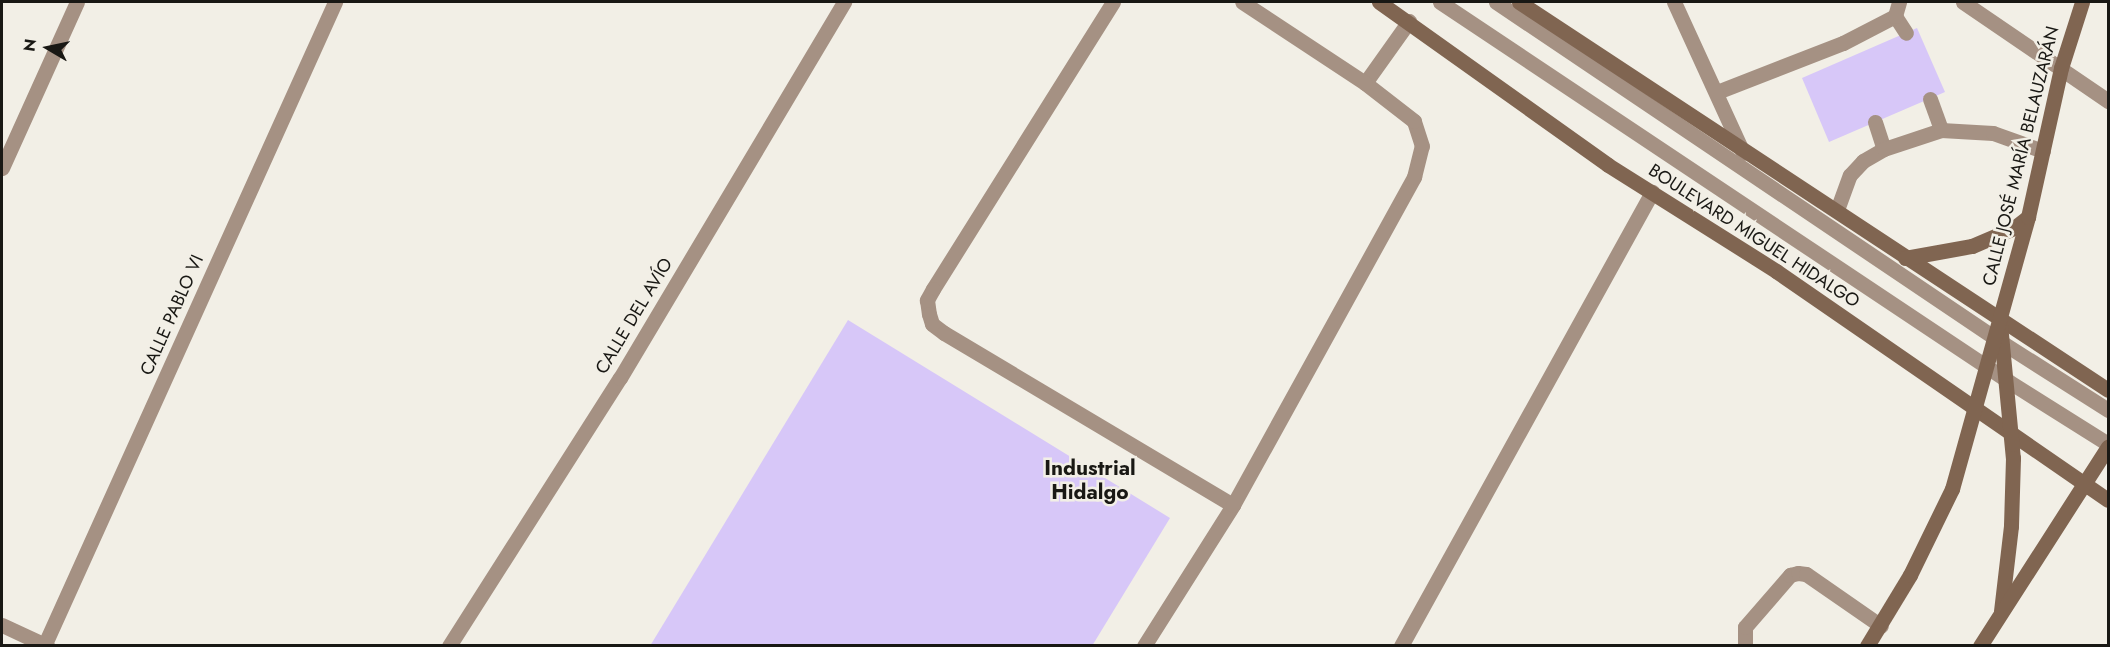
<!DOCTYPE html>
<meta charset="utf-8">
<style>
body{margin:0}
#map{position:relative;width:2110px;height:647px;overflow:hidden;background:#f2efe6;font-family:Jost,sans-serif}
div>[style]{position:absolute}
.building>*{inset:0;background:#d7c7f8}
.lane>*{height:15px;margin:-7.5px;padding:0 7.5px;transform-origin:7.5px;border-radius:7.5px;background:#a59183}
.street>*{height:15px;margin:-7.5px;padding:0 7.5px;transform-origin:7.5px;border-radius:7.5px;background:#a59183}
.secondary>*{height:15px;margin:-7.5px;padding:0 7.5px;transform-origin:7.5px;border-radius:7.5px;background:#806551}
span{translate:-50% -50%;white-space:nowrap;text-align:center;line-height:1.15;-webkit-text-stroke:5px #f2efe6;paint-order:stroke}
.street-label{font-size:18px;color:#191814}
.quarter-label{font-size:21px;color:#191814;font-weight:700}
.frame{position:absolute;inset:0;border:3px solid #191814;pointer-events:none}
.north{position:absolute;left:18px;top:18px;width:60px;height:60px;-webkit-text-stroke:4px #f2efe6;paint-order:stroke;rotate:279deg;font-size:16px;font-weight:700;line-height:24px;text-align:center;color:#191814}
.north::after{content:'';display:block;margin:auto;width:21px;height:27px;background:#191814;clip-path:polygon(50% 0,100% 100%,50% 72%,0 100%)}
</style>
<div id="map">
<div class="building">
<i style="clip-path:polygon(1917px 28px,1945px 92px,1829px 142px,1802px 78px)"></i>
<i style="clip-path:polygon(848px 320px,1170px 518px,1092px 646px,650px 646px)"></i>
</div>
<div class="lane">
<i style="left:1113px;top:2px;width:339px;rotate:122.1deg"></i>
<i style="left:933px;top:289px;width:13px;rotate:119deg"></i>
<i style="left:927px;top:300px;width:14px;rotate:82deg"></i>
<i style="left:929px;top:314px;width:10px;rotate:73deg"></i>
<i style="left:932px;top:324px;width:15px;rotate:37deg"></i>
<i style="left:944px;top:333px;width:336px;rotate:30.8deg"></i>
<i style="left:1440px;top:2px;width:683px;rotate:33.71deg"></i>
<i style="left:2008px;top:381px;width:118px;rotate:32.2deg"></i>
<i style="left:1496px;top:2px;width:602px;rotate:33.95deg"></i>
<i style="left:1995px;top:338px;width:134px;rotate:32.5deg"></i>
<i style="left:1895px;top:16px;width:20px;rotate:57deg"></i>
<i style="left:1365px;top:83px;width:76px;rotate:-54.6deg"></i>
<i style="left:1717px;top:92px;width:135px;rotate:-21.3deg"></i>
<i style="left:1843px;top:43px;width:59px;rotate:-27.4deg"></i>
<i style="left:1895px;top:16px;width:15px;rotate:-74deg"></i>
<i style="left:1930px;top:99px;width:33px;rotate:70deg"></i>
<i style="left:1875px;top:122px;width:28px;rotate:72deg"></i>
<i style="left:1837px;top:210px;width:37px;rotate:-70deg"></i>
<i style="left:1850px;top:175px;width:19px;rotate:-47deg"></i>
<i style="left:1863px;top:161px;width:24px;rotate:-30deg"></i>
<i style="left:1884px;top:149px;width:60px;rotate:-18.4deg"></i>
<i style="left:1941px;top:130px;width:52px;rotate:3.3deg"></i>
<i style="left:1993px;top:133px;width:53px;rotate:19.8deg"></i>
<i style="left:1144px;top:646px;width:167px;rotate:-57.7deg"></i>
<i style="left:1233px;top:505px;width:375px;rotate:-61.1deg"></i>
<i style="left:1414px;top:177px;width:32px;rotate:-76deg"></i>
<i style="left:1422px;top:146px;width:26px;rotate:-108deg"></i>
<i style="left:1414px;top:121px;width:62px;rotate:-142.2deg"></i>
<i style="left:1365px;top:83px;width:147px;rotate:-146.6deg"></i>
<i style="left:1401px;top:646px;width:519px;rotate:-61.06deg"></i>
<i style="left:1745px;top:646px;width:19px;rotate:-90deg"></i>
<i style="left:1745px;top:627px;width:69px;rotate:-49.1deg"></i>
<i style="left:1790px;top:575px;width:8px;rotate:-14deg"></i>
<i style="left:1798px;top:573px;width:8px;rotate:7deg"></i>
<i style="left:1806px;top:574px;width:91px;rotate:34.7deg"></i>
</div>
<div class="street">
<i style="left:1674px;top:2px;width:166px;rotate:65.4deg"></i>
<i style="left:1963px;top:2px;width:176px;rotate:34.3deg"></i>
<i style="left:2px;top:168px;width:182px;rotate:-65.7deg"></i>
<i style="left:2px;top:625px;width:50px;rotate:25deg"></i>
<i style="left:44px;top:646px;width:707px;rotate:-65.68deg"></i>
<i style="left:449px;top:646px;width:318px;rotate:-57.5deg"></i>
<i style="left:620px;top:378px;width:438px;rotate:-59.2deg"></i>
</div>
<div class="secondary">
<i style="left:1379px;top:2px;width:281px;rotate:35.4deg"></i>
<i style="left:1608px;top:165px;width:199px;rotate:32.2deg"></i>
<i style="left:1776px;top:271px;width:403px;rotate:34.6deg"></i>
<i style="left:1519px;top:2px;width:705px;rotate:33.37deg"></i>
<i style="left:1905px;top:258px;width:68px;rotate:-10.2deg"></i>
<i style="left:1972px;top:246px;width:46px;rotate:-23.2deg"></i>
<i style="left:2014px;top:228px;width:18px;rotate:-38deg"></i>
<i style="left:2000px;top:324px;width:135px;rotate:84.5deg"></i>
<i style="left:2013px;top:458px;width:68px;rotate:91.7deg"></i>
<i style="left:2011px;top:526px;width:86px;rotate:96.7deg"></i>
<i style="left:1867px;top:646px;width:83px;rotate:-58.8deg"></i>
<i style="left:1910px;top:575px;width:96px;rotate:-64deg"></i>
<i style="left:1952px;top:489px;width:282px;rotate:-74.4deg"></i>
<i style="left:2028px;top:217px;width:153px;rotate:-77.5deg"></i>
<i style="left:2061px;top:68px;width:69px;rotate:-72.3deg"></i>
<i style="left:1980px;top:646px;width:237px;rotate:-57.3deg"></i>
</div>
<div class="street-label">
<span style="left:2021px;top:156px;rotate:-76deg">CALLE JOSÉ MARÍA BELAUZARÁN</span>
<span style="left:1754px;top:236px;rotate:33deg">BOULEVARD MIGUEL HIDALGO</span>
<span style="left:172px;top:315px;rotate:-66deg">CALLE PABLO VI</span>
<span style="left:634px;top:316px;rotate:-59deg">CALLE DEL AVÍO</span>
</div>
<div class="quarter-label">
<span style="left:1090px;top:480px">Industrial<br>Hidalgo</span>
</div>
<div class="frame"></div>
<div class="north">N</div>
</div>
